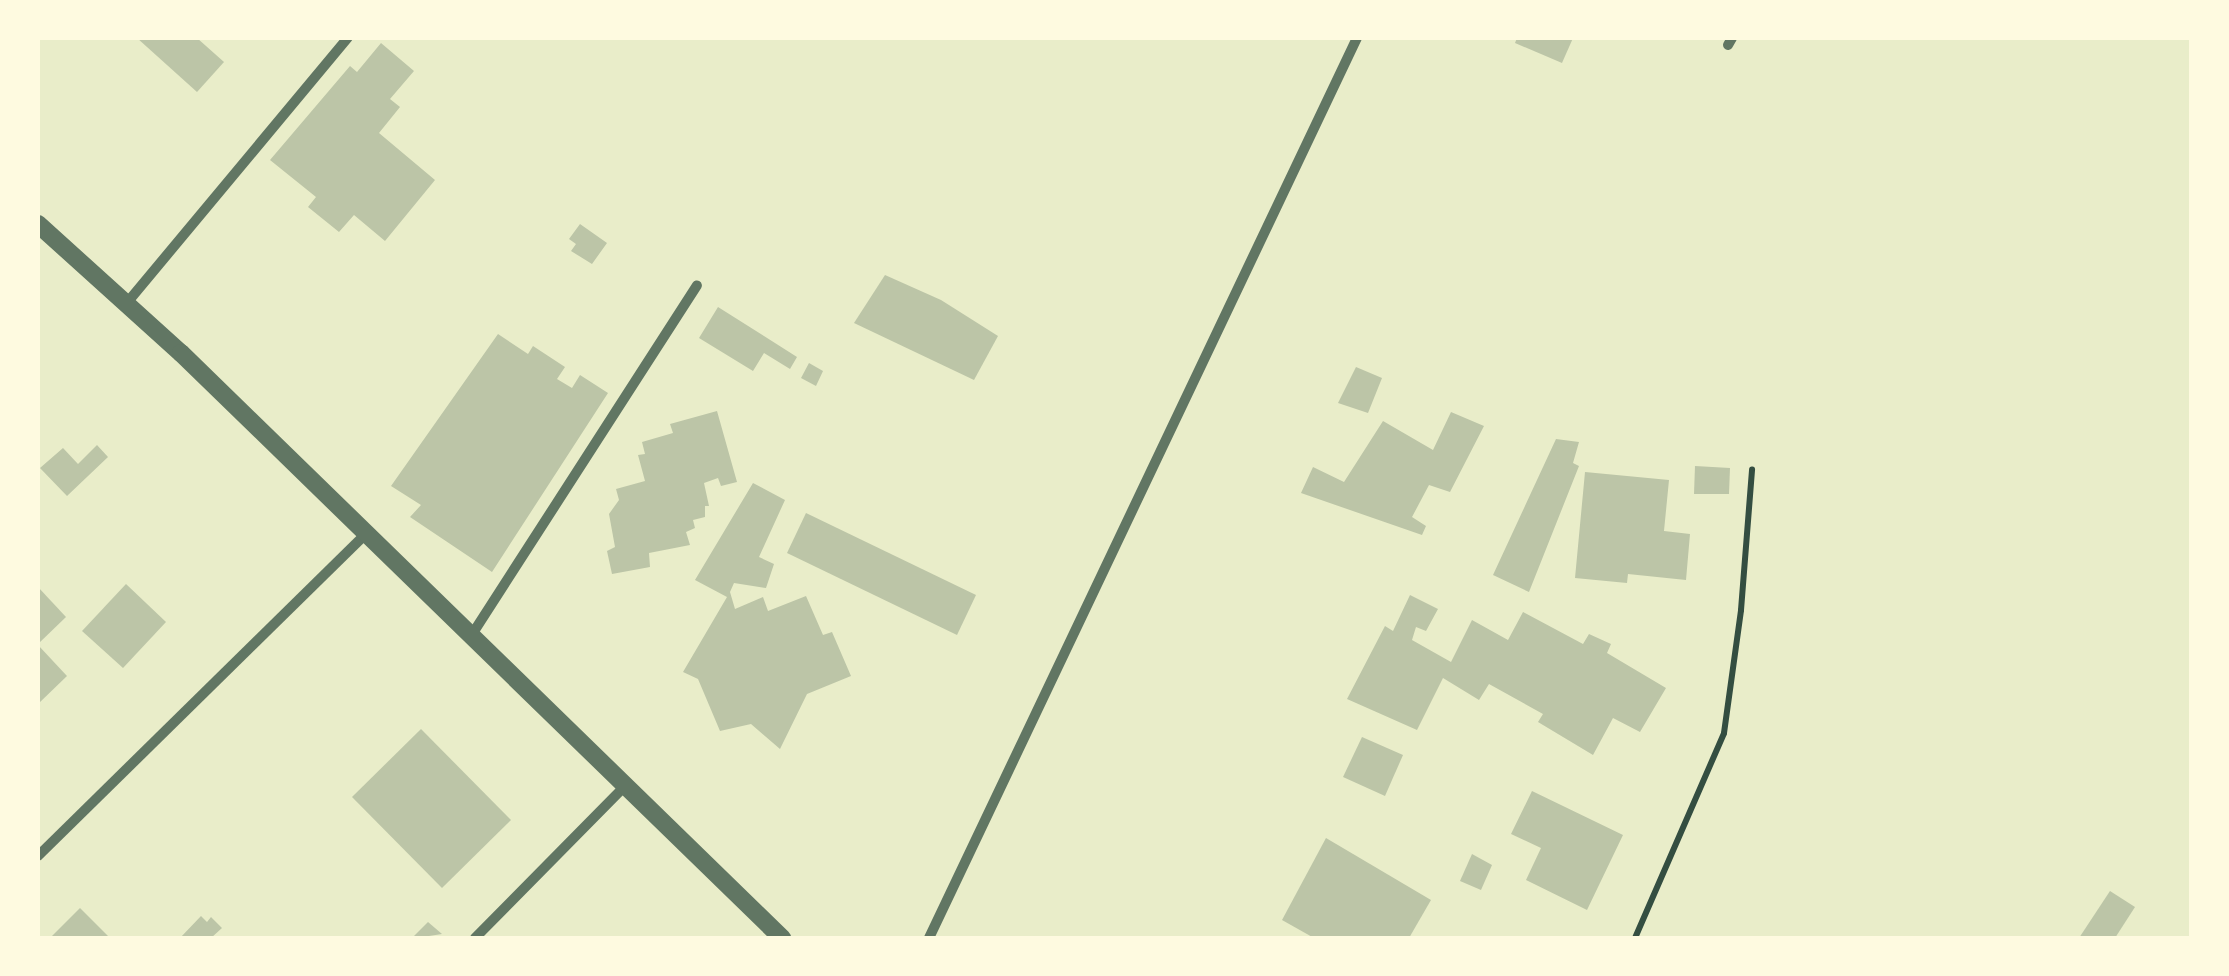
<!DOCTYPE html>
<style>
body{margin:0}
#map{position:relative;width:2229px;height:976px;overflow:hidden;background:#e9edc9;font-family:Poppins,sans-serif}
div>[style]{position:absolute}
.building>*{inset:0;background:#bcc5a7}
.path>*{height:6px;margin:-3px;padding:0 3px;transform-origin:3px;border-radius:3px;background:#344e41}
.minor>*{height:10px;margin:-5px;padding:0 5px;transform-origin:5px;border-radius:5px;background:#617663}
.tertiary>*{height:18px;margin:-9px;padding:0 9px;transform-origin:9px;border-radius:9px;background:#617663}
span{translate:-50% -50%;white-space:nowrap;text-align:center;line-height:1.15;-webkit-text-stroke:8px #fefae0;paint-order:stroke}
.frame{position:absolute;inset:0;border:40px solid #fefae0;pointer-events:none}
</style>
<div id="map">
<div class="building">
<i style="clip-path:polygon(137px 38px,197px 38px,224px 62px,197px 92px)"></i>
<i style="clip-path:polygon(1517px 38px,1573px 38px,1562px 63px,1515px 43px)"></i>
<i style="clip-path:polygon(381px 43px,414px 71px,390px 99px,400px 107px,379px 133px,435px 180px,385px 241px,354px 215px,339px 232px,308px 207px,316px 197px,270px 160px,350px 66px,357px 72px)"></i>
<i style="clip-path:polygon(580px 224px,607px 243px,592px 264px,571px 251px,576px 244px,569px 239px)"></i>
<i style="clip-path:polygon(885px 275px,941px 300px,998px 336px,974px 380px,854px 323px)"></i>
<i style="clip-path:polygon(718px 307px,797px 357px,790px 369px,764px 353px,753px 371px,699px 338px)"></i>
<i style="clip-path:polygon(498px 334px,528px 354px,533px 346px,565px 367px,557px 379px,572px 388px,580px 375px,608px 393px,492px 572px,410px 517px,421px 505px,391px 486px)"></i>
<i style="clip-path:polygon(809px 363px,823px 371px,816px 386px,801px 378px)"></i>
<i style="clip-path:polygon(1356px 367px,1382px 378px,1368px 413px,1338px 403px)"></i>
<i style="clip-path:polygon(717px 411px,737px 482px,721px 486px,718px 478px,704px 483px,709px 506px,705px 506px,705px 517px,693px 520px,695px 528px,686px 532px,690px 545px,649px 553px,650px 567px,612px 574px,607px 551px,615px 547px,609px 514px,619px 500px,616px 489px,645px 481px,638px 455px,645px 454px,642px 442px,673px 433px,670px 424px)"></i>
<i style="clip-path:polygon(1451px 412px,1484px 426px,1450px 492px,1429px 485px,1412px 517px,1426px 526px,1422px 535px,1301px 493px,1313px 467px,1344px 482px,1383px 421px,1433px 450px)"></i>
<i style="clip-path:polygon(1556px 439px,1579px 442px,1573px 463px,1579px 466px,1529px 592px,1493px 575px)"></i>
<i style="clip-path:polygon(97px 445px,108px 457px,67px 496px,40px 468px,63px 448px,78px 464px)"></i>
<i style="clip-path:polygon(1695px 466px,1730px 468px,1729px 494px,1694px 494px)"></i>
<i style="clip-path:polygon(1585px 472px,1669px 480px,1664px 531px,1690px 534px,1686px 580px,1628px 574px,1627px 583px,1575px 578px)"></i>
<i style="clip-path:polygon(753px 483px,785px 500px,759px 557px,774px 564px,766px 588px,734px 583px,730px 592px,735px 609px,763px 597px,768px 611px,806px 596px,823px 635px,832px 632px,851px 676px,807px 694px,780px 749px,751px 724px,720px 731px,698px 679px,683px 672px,727px 597px,695px 580px)"></i>
<i style="clip-path:polygon(806px 513px,976px 595px,957px 635px,787px 553px)"></i>
<i style="clip-path:polygon(126px 584px,166px 622px,123px 668px,82px 631px)"></i>
<i style="clip-path:polygon(38px 587px,66px 617px,38px 644px)"></i>
<i style="clip-path:polygon(1410px 595px,1438px 609px,1426px 631px,1416px 627px,1412px 640px,1451px 662px,1472px 620px,1508px 640px,1523px 612px,1583px 644px,1589px 634px,1611px 644px,1607px 653px,1666px 688px,1640px 732px,1613px 718px,1593px 755px,1538px 722px,1543px 714px,1489px 684px,1479px 700px,1443px 678px,1417px 730px,1347px 699px,1385px 626px,1393px 631px)"></i>
<i style="clip-path:polygon(38px 645px,67px 676px,38px 704px)"></i>
<i style="clip-path:polygon(421px 729px,511px 820px,442px 888px,352px 797px)"></i>
<i style="clip-path:polygon(1362px 737px,1403px 755px,1385px 796px,1343px 777px)"></i>
<i style="clip-path:polygon(1532px 791px,1623px 835px,1587px 910px,1526px 880px,1541px 848px,1511px 834px)"></i>
<i style="clip-path:polygon(1326px 838px,1431px 900px,1409px 938px,1314px 938px,1282px 920px)"></i>
<i style="clip-path:polygon(1472px 854px,1492px 865px,1481px 890px,1460px 881px)"></i>
<i style="clip-path:polygon(2110px 891px,2135px 907px,2115px 938px,2079px 938px)"></i>
<i style="clip-path:polygon(80px 908px,110px 938px,50px 938px)"></i>
<i style="clip-path:polygon(201px 916px,207px 922px,211px 917px,222px 928px,211px 938px,180px 938px)"></i>
<i style="clip-path:polygon(428px 922px,442px 934px,416px 938px,414px 936px)"></i>
</div>
<div class="path">
<i style="left:1635px;top:938px;width:223px;rotate:-66.5deg"></i>
<i style="left:1724px;top:733px;width:124px;rotate:-82.1deg"></i>
<i style="left:1741px;top:610px;width:141px;rotate:-85.5deg"></i>
</div>
<div class="minor">
<i style="left:1728px;top:45px;width:8px;rotate:-60deg"></i>
<i style="left:126px;top:304px;width:346px;rotate:-50.2deg"></i>
<i style="left:471px;top:636px;width:417px;rotate:-57.2deg"></i>
<i style="left:38px;top:856px;width:460px;rotate:-44.5deg"></i>
<i style="left:475px;top:938px;width:215px;rotate:-45.4deg"></i>
<i style="left:929px;top:938px;width:997px;rotate:-64.57deg"></i>
</div>
<div class="tertiary">
<i style="left:38px;top:224px;width:193px;rotate:42.1deg"></i>
<i style="left:181px;top:353px;width:839px;rotate:44.23deg"></i>
</div>
<div class="frame"></div>
</div>
